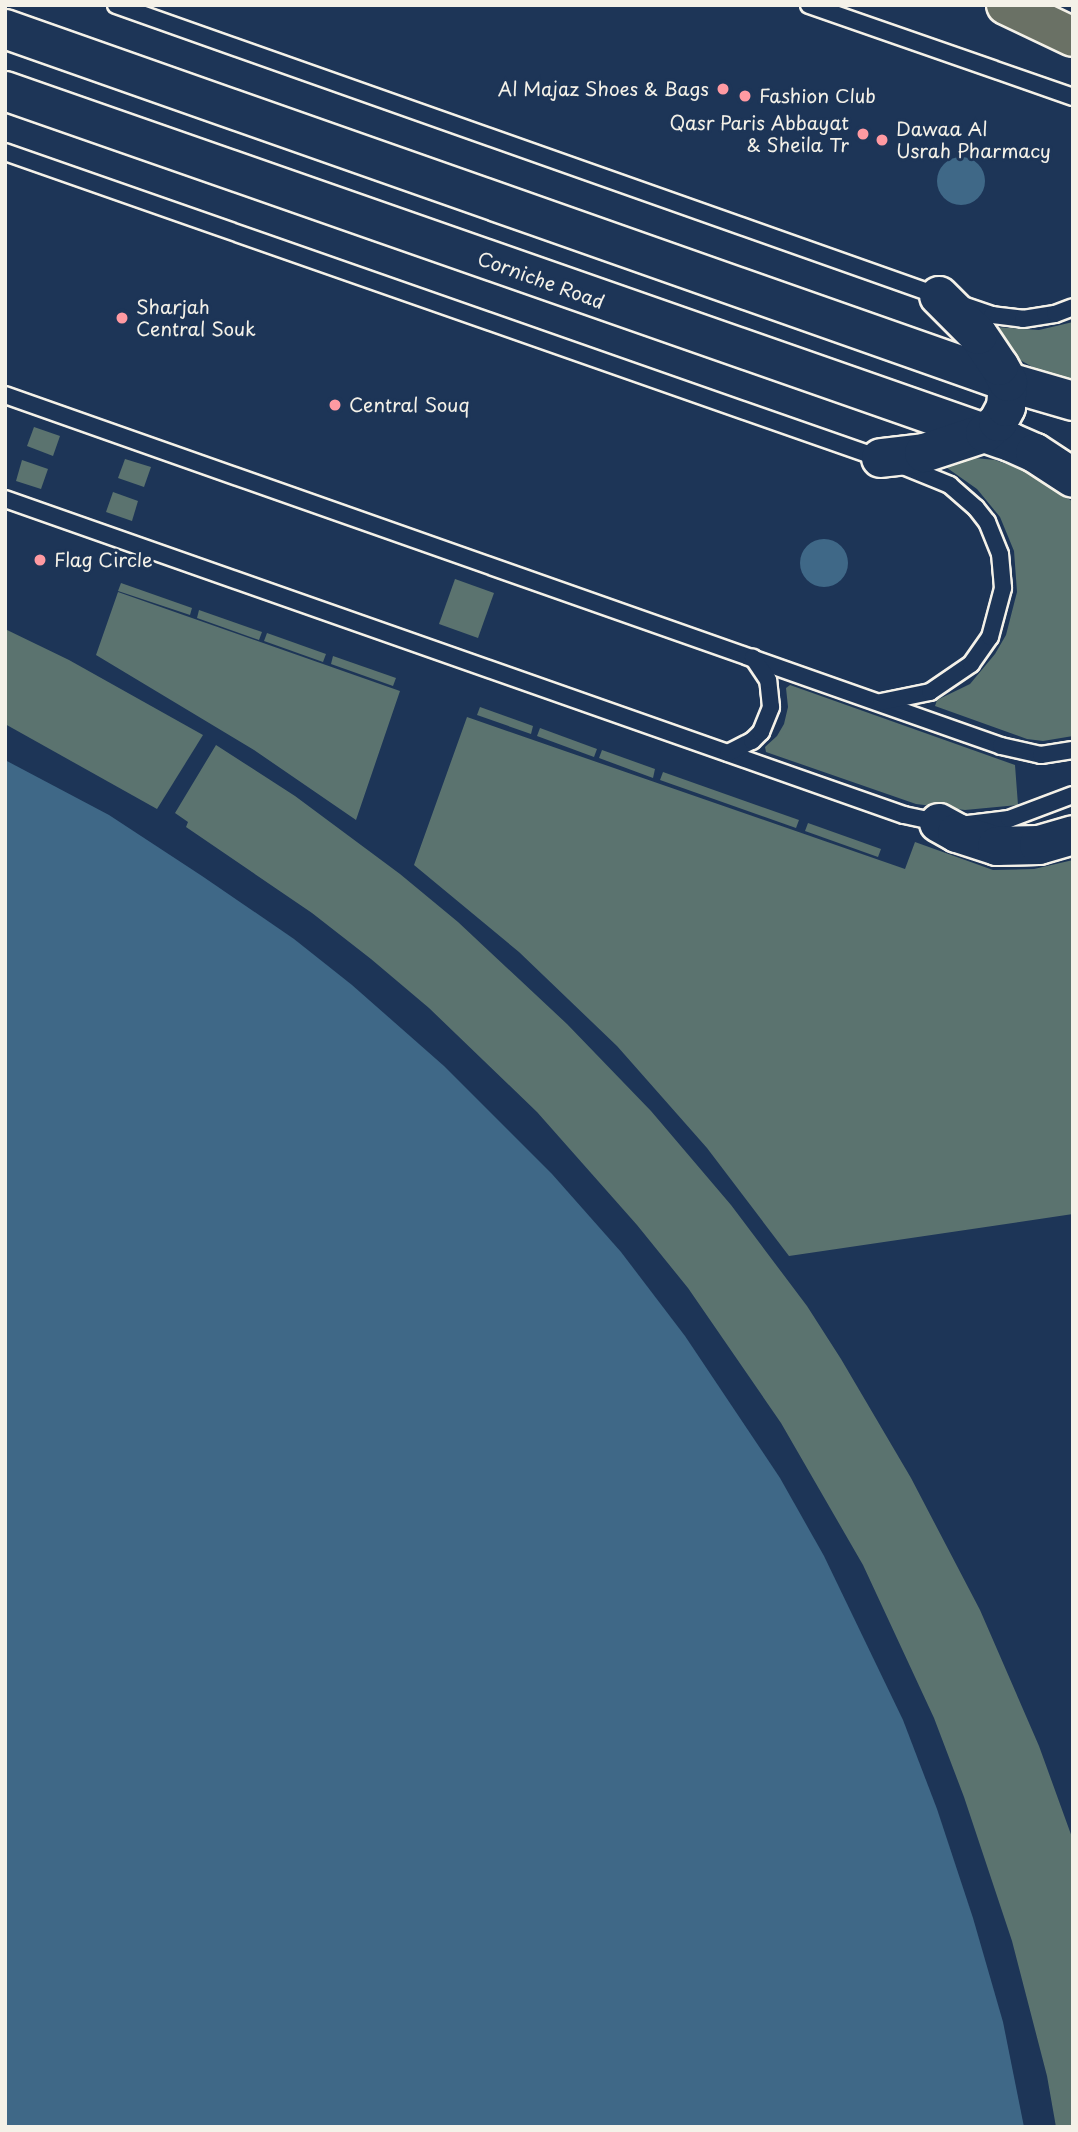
<!DOCTYPE html>
<style>
body{margin:0}
#map{position:relative;width:1078px;height:2132px;overflow:hidden;background:#1d3557;font-family:"Playpen Sans",sans-serif}
div>[style]{position:absolute}
.green>*{inset:0;background:#5b736f}
.water>*{inset:0;background:#3f6887}
.round{border-radius:50%}
.roads{filter:drop-shadow(2px 0 #f4f1e8) drop-shadow(-2px 0 #f4f1e8) drop-shadow(0 2px #f4f1e8) drop-shadow(0 -2px #f4f1e8)}
.service>*{height:16px;margin:-8px;padding:0 8px;transform-origin:8px;border-radius:8px;background:#1d3557}
.secondary>*{height:38px;margin:-19px;padding:0 19px;transform-origin:19px;border-radius:19px;background:#1d3557}
.primary>*{height:38px;margin:-19px;padding:0 19px;transform-origin:19px;border-radius:19px;background:#6a7165}
.dots>*{width:19px;height:19px;translate:-50% -50%;box-sizing:border-box;border:4px solid #1d3557;border-radius:50%}
span{translate:-50% -50%;white-space:nowrap;text-align:center;line-height:1.15;-webkit-text-stroke:6px #1d3557;paint-order:stroke}
.poi-label{font-size:19px;color:#f4f1e8}
.right{translate:-100% -50%;text-align:right}
.left{translate:0 -50%;text-align:left}
.street-label{font-size:19px;color:#f4f1e8}
.frame{position:absolute;inset:0;border:7px solid #f4f1e8;pointer-events:none}
</style>
<div id="map">
<div class="green">
<i style="clip-path:polygon(1073px 322px,1073px 384px,1047px 375px,1009px 354px,995px 327px,1039px 330px)"></i>
<i style="clip-path:polygon(34px 427px,60px 436px,53px 456px,27px 446px)"></i>
<i style="clip-path:polygon(965px 457px,995px 460px,1018px 468px,1040px 478px,1073px 502px,1073px 736px,1043px 741px,1027px 739px,935px 706px,937px 700px,970px 684px,995px 654px,1006px 635px,1017px 592px,1014px 551px,1000px 517px,977px 489px,943px 465px)"></i>
<i style="clip-path:polygon(125px 459px,151px 467px,144px 487px,118px 478px)"></i>
<i style="clip-path:polygon(22px 460px,48px 469px,41px 489px,16px 481px)"></i>
<i style="clip-path:polygon(113px 492px,138px 501px,132px 521px,106px 512px)"></i>
<i style="clip-path:polygon(455px 579px,494px 593px,478px 638px,439px 624px)"></i>
<i style="clip-path:polygon(121px 583px,192px 608px,190px 615px,118px 591px)"></i>
<i style="clip-path:polygon(118px 592px,400px 691px,356px 820px,254px 750px,96px 655px)"></i>
<i style="clip-path:polygon(199px 610px,262px 632px,259px 640px,197px 618px)"></i>
<i style="clip-path:polygon(5px 629px,69px 660px,203px 735px,157px 809px,5px 724px)"></i>
<i style="clip-path:polygon(267px 633px,326px 654px,323px 662px,264px 641px)"></i>
<i style="clip-path:polygon(333px 656px,396px 678px,393px 686px,331px 664px)"></i>
<i style="clip-path:polygon(790px 685px,1015px 765px,1018px 805px,965px 810px,916px 804px,766px 752px,765px 747px,777px 736px,784px 724px,788px 707px,786px 688px)"></i>
<i style="clip-path:polygon(480px 707px,533px 726px,531px 734px,477px 715px)"></i>
<i style="clip-path:polygon(467px 717px,905px 869px,915px 842px,993px 870px,1034px 869px,1073px 860px,1073px 1214px,789px 1256px,707px 1148px,617px 1046px,519px 952px,414px 865px)"></i>
<i style="clip-path:polygon(540px 728px,597px 749px,594px 757px,537px 736px)"></i>
<i style="clip-path:polygon(216px 745px,295px 796px,400px 874px,458px 922px,567px 1024px,651px 1111px,731px 1205px,807px 1306px,841px 1359px,911px 1478px,980px 1610px,1039px 1746px,1073px 1840px,1073px 2127px,1056px 2127px,1047px 2076px,1012px 1941px,964px 1797px,934px 1718px,863px 1565px,781px 1423px,688px 1288px,637px 1225px,537px 1112px,429px 1008px,371px 959px,312px 913px,186px 827px,188px 822px,175px 813px)"></i>
<i style="clip-path:polygon(602px 750px,655px 769px,653px 778px,599px 758px)"></i>
<i style="clip-path:polygon(663px 772px,799px 820px,796px 828px,660px 780px)"></i>
<i style="clip-path:polygon(808px 823px,881px 849px,878px 857px,805px 831px)"></i>
</div>
<div class="water">
<i class="round" style="left:937px;top:157px;width:48px;height:48px"></i>
<i class="round" style="left:800px;top:539px;width:48px;height:48px"></i>
<i style="clip-path:polygon(5px 760px,109px 815px,202px 876px,294px 939px,352px 985px,444px 1066px,552px 1174px,621px 1252px,685px 1336px,780px 1478px,824px 1556px,903px 1720px,937px 1809px,973px 1918px,1003px 2022px,1024px 2127px,5px 2127px)"></i>
</div>
<div class="roads">
<div class="service">
<i style="left:116px;top:5px;width:873px;rotate:19.47deg"></i>
<i style="left:809px;top:5px;width:280px;rotate:19.2deg"></i>
<i style="left:5px;top:152px;width:929px;rotate:19.29deg"></i>
<i style="left:963px;top:305px;width:31px;rotate:19deg"></i>
<i style="left:992px;top:315px;width:31px;rotate:7deg"></i>
<i style="left:1023px;top:319px;width:32px;rotate:-9deg"></i>
<i style="left:1055px;top:314px;width:19px;rotate:-21deg"></i>
<i style="left:5px;top:395px;width:1056px;rotate:19.41deg"></i>
<i style="left:1001px;top:746px;width:41px;rotate:12.7deg"></i>
<i style="left:1041px;top:755px;width:32px;rotate:-9deg"></i>
<i style="left:5px;top:499px;width:953px;rotate:19.37deg"></i>
<i style="left:904px;top:815px;width:39px;rotate:12deg"></i>
<i style="left:881px;top:702px;width:50px;rotate:-11.5deg"></i>
<i style="left:930px;top:692px;width:50px;rotate:-34.3deg"></i>
<i style="left:971px;top:664px;width:33px;rotate:-55deg"></i>
<i style="left:990px;top:637px;width:51px;rotate:-75.1deg"></i>
<i style="left:1003px;top:588px;width:34px;rotate:-95deg"></i>
<i style="left:1000px;top:554px;width:35px;rotate:-112deg"></i>
<i style="left:987px;top:522px;width:18px;rotate:-128deg"></i>
<i style="left:976px;top:508px;width:35px;rotate:-139deg"></i>
<i style="left:950px;top:485px;width:51px;rotate:-158deg"></i>
<i style="left:728px;top:753px;width:27px;rotate:-27deg"></i>
<i style="left:752px;top:741px;width:13px;rotate:-45deg"></i>
<i style="left:761px;top:732px;width:27px;rotate:-68deg"></i>
<i style="left:771px;top:707px;width:27px;rotate:-96deg"></i>
<i style="left:768px;top:680px;width:27px;rotate:-124deg"></i>
<i style="left:968px;top:824px;width:41px;rotate:-7deg"></i>
<i style="left:1009px;top:819px;width:68px;rotate:-20.6deg"></i>
</div>
<div class="secondary">
<i style="left:5px;top:29px;width:1063px;rotate:19.39deg"></i>
<i style="left:1008px;top:382px;width:68px;rotate:16.3deg"></i>
<i style="left:5px;top:91px;width:1065px;rotate:19.25deg"></i>
<i style="left:1010px;top:442px;width:27px;rotate:24deg"></i>
<i style="left:1035px;top:453px;width:45px;rotate:33.3deg"></i>
<i style="left:881px;top:458px;width:43px;rotate:-6.6deg"></i>
<i style="left:924px;top:453px;width:64px;rotate:-18.2deg"></i>
<i style="left:985px;top:433px;width:17px;rotate:-40deg"></i>
<i style="left:998px;top:422px;width:17px;rotate:-62deg"></i>
<i style="left:1006px;top:407px;width:25px;rotate:-85deg"></i>
<i style="left:1008px;top:382px;width:18px;rotate:-119deg"></i>
<i style="left:999px;top:366px;width:37px;rotate:-124deg"></i>
<i style="left:978px;top:335px;width:55px;rotate:-135deg"></i>
<i style="left:939px;top:823px;width:21px;rotate:29deg"></i>
<i style="left:957px;top:833px;width:42px;rotate:18deg"></i>
<i style="left:997px;top:846px;width:42px;rotate:-1.4deg"></i>
<i style="left:1039px;top:845px;width:35px;rotate:-16deg"></i>
</div>
<div class="primary">
<i style="left:1006px;top:5px;width:74px;rotate:25.5deg"></i>
</div>
</div>
<div class="dots">
<i style="left:723px;top:89px;background:#ff9aa2"></i>
<i style="left:745px;top:96px;background:#ff9aa2"></i>
<i style="left:863px;top:134px;background:#ff9aa2"></i>
<i style="left:882px;top:140px;background:#ff9aa2"></i>
<i style="left:122px;top:318px;background:#ff9aa2"></i>
<i style="left:335px;top:405px;background:#ff9aa2"></i>
<i style="left:40px;top:560px;background:#ff9aa2"></i>
</div>
<div class="poi-label">
<span class="right" style="left:709px;top:89px">Al Majaz Shoes &amp; Bags</span>
<span class="left" style="left:759px;top:96px">Fashion Club</span>
<span class="right" style="left:849px;top:134px">Qasr Paris Abbayat<br>&amp; Sheila Tr</span>
<span class="left" style="left:896px;top:140px">Dawaa Al<br>Usrah Pharmacy</span>
<span class="left" style="left:136px;top:318px">Sharjah<br>Central Souk</span>
<span class="left" style="left:349px;top:405px">Central Souq</span>
<span class="left" style="left:54px;top:560px">Flag Circle</span>
</div>
<div class="street-label">
<span style="left:541px;top:280px;rotate:20deg">Corniche Road</span>
</div>
<div class="frame"></div>
</div>
